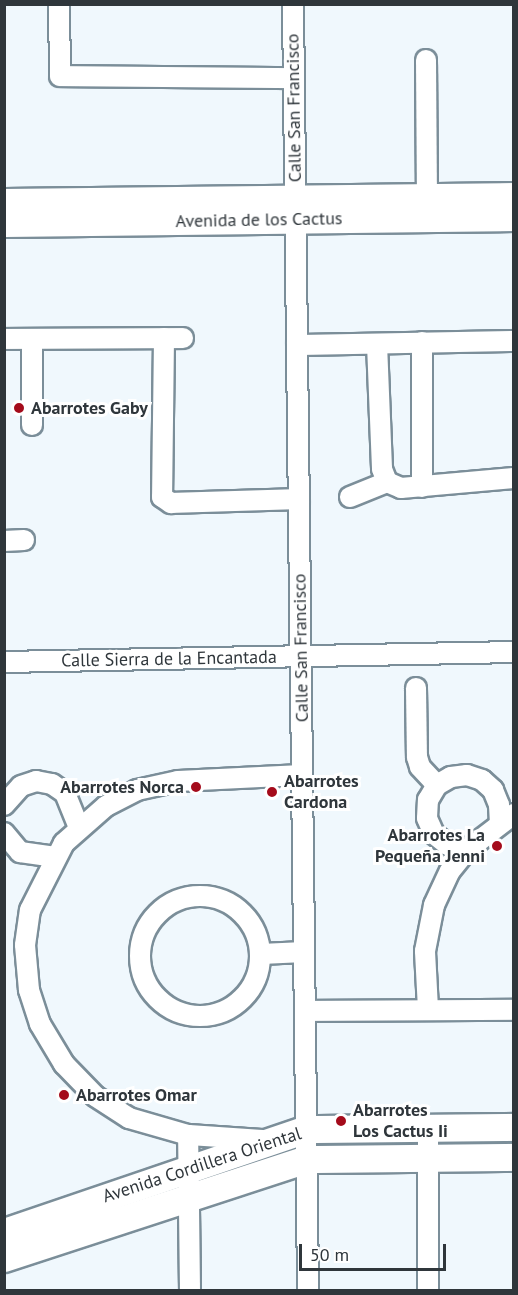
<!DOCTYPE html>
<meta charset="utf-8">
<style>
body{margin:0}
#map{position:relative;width:518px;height:1295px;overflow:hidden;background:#f0f8fd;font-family:"PT Sans",sans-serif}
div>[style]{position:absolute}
.roads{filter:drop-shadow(2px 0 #7b8e99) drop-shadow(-2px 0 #7b8e99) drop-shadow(0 2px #7b8e99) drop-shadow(0 -2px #7b8e99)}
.street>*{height:20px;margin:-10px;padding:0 10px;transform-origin:10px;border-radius:10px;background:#fff}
.street>.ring{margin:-10px;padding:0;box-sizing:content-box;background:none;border:20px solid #fff;border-radius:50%}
.secondary>*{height:27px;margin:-13.5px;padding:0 13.5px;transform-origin:13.5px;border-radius:13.5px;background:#fff}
.dots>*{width:16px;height:16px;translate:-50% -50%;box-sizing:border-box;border:3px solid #fff;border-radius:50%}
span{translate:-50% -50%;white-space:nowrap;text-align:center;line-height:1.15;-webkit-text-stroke:6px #fff;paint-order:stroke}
.street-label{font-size:18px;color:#2f363b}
.poi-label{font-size:18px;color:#2f363b;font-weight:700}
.left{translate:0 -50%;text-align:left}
.right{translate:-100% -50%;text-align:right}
.frame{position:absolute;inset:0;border:6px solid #2f363b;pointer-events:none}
.scale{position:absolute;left:299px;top:1244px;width:147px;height:27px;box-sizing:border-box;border:3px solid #2f363b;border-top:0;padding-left:8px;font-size:18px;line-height:21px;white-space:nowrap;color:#2f363b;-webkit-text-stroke:4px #fff;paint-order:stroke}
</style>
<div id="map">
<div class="roads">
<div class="street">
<i style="left:59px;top:4px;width:72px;rotate:89.2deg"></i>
<i style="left:60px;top:76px;width:234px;rotate:0.5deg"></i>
<i style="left:293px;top:4px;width:1286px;rotate:89.33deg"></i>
<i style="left:426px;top:60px;width:148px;rotate:89.6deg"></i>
<i style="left:164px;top:338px;width:159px;rotate:90.7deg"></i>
<i style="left:162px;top:497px;width:11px;rotate:34deg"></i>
<i style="left:171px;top:503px;width:128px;rotate:-1.8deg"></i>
<i style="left:4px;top:339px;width:179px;rotate:-0.3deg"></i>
<i style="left:32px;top:339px;width:86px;rotate:90deg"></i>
<i style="left:377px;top:344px;width:125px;rotate:87.7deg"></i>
<i style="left:382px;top:469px;width:14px;rotate:69deg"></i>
<i style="left:387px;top:482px;width:15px;rotate:23deg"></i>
<i style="left:401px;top:488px;width:113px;rotate:-5.1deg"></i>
<i style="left:297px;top:345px;width:217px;rotate:-1.1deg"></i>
<i style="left:422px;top:487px;width:145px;rotate:-90deg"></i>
<i style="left:350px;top:497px;width:40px;rotate:-22deg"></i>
<i style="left:4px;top:541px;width:20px;rotate:-3deg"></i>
<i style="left:4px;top:662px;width:510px;rotate:-1.12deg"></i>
<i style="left:416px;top:688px;width:69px;rotate:89.2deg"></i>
<i style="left:417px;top:757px;width:10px;rotate:73deg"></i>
<i style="left:420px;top:767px;width:25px;rotate:47deg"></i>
<i style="left:4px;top:805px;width:25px;rotate:-48deg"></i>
<i style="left:21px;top:786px;width:16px;rotate:-18deg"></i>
<i style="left:36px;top:781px;width:16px;rotate:11deg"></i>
<i style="left:52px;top:784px;width:16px;rotate:35deg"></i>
<i style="left:65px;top:793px;width:37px;rotate:68deg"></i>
<i style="left:4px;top:833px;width:25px;rotate:50deg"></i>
<i style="left:20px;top:852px;width:34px;rotate:8deg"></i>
<i style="left:467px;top:850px;width:20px;rotate:-165deg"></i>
<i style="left:448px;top:845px;width:18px;rotate:-142deg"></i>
<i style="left:434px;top:834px;width:17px;rotate:-114deg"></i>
<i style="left:427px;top:818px;width:18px;rotate:-87deg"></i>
<i style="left:428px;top:800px;width:17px;rotate:-59deg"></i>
<i style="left:437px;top:785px;width:16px;rotate:-30deg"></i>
<i style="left:451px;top:777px;width:16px;rotate:-7deg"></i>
<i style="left:467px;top:775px;width:16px;rotate:18deg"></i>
<i style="left:482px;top:780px;width:15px;rotate:42deg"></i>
<i style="left:493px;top:790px;width:16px;rotate:68deg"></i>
<i style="left:499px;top:805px;width:17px;rotate:87deg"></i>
<i class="ring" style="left:140px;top:896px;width:100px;height:100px"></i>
<i style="left:261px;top:954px;width:43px;rotate:-2.7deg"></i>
<i style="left:428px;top:1009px;width:58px;rotate:-93deg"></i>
<i style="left:425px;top:951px;width:47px;rotate:-78.9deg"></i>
<i style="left:434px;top:905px;width:38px;rotate:-65deg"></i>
<i style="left:450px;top:871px;width:27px;rotate:-51deg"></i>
<i style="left:467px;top:850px;width:59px;rotate:-37.5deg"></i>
<i style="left:305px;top:1011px;width:209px;rotate:-0.3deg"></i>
<i style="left:188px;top:1135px;width:75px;rotate:3.8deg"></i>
<i style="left:190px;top:1290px;width:155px;rotate:-90.7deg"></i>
<i style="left:188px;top:1135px;width:61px;rotate:-163.9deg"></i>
<i style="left:129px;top:1118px;width:40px;rotate:-147.1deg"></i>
<i style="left:95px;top:1096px;width:45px;rotate:-134.1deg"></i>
<i style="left:64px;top:1064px;width:47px;rotate:-121deg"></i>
<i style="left:40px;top:1024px;width:36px;rotate:-108deg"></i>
<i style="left:29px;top:990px;width:45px;rotate:-95.1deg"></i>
<i style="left:25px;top:945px;width:35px;rotate:-82deg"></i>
<i style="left:30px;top:910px;width:75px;rotate:-63.1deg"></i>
<i style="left:64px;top:843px;width:56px;rotate:-41.4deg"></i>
<i style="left:106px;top:806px;width:35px;rotate:-27deg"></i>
<i style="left:137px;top:790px;width:42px;rotate:-12.4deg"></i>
<i style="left:178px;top:781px;width:124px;rotate:-2.8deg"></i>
<i style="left:428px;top:1290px;width:163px;rotate:-90deg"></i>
</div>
<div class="secondary">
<i style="left:4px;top:202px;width:510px;rotate:-0.67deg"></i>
<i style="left:4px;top:223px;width:510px;rotate:-0.67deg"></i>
<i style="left:4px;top:1232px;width:320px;rotate:-18.8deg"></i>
<i style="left:307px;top:1129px;width:207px;rotate:-0.6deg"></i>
<i style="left:4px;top:1258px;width:319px;rotate:-18.1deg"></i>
<i style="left:307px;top:1159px;width:207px;rotate:-0.6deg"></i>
</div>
</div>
<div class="dots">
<i style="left:19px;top:408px;background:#a40b1b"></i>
<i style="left:196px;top:787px;background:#a40b1b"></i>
<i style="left:272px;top:792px;background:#a40b1b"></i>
<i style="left:497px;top:846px;background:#a40b1b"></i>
<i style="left:64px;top:1095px;background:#a40b1b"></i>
<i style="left:341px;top:1121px;background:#a40b1b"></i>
</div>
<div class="street-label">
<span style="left:294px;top:108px;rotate:-91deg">Calle San Francisco</span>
<span style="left:259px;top:220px;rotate:-1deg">Avenida de los Cactus</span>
<span style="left:301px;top:648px;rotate:-91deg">Calle San Francisco</span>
<span style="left:169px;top:659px;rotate:-1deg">Calle Sierra de la Encantada</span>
<span style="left:202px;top:1165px;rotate:-18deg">Avenida Cordillera Oriental</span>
</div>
<div class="poi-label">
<span class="left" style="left:31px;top:408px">Abarrotes Gaby</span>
<span class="left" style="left:284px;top:792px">Abarrotes<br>Cardona</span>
<span class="right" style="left:184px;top:787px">Abarrotes Norca</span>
<span class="right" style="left:485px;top:846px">Abarrotes La<br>Pequeña Jenni</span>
<span class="left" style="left:76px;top:1095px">Abarrotes Omar</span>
<span class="left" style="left:353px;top:1121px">Abarrotes<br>Los Cactus Ii</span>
</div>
<div class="frame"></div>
<div class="scale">50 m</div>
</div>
